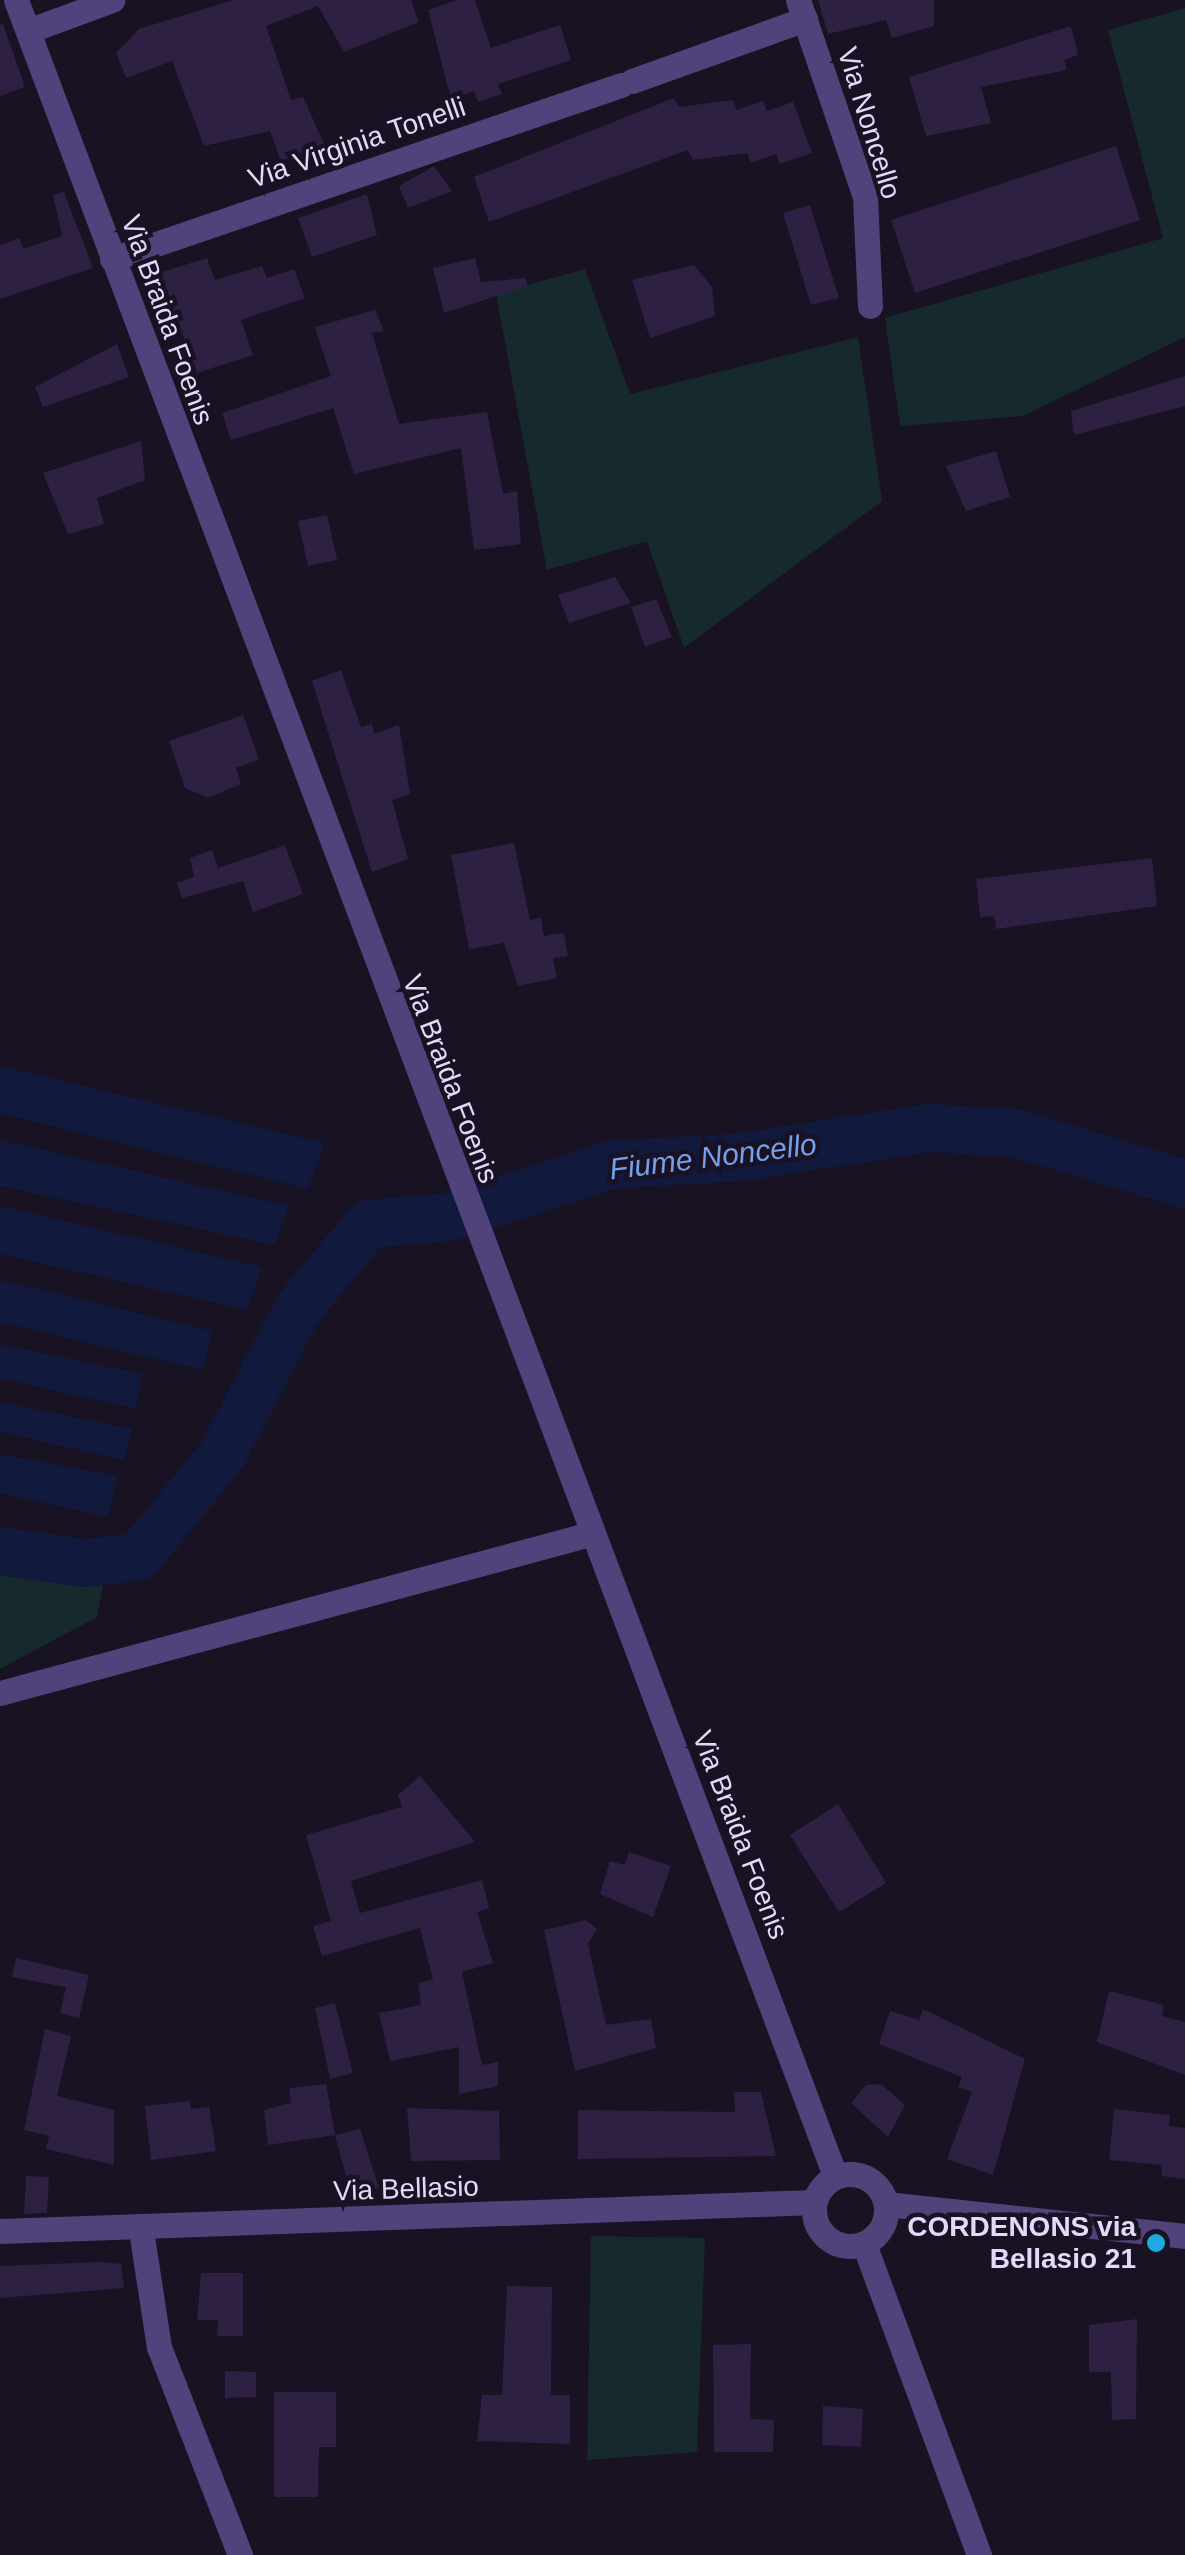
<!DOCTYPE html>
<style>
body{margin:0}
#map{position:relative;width:1185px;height:2555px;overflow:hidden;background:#181223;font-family:Helvetica,sans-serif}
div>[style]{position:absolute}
.green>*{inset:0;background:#16292d}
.water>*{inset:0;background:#11193d}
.river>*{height:48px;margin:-24px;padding:0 24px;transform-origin:24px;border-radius:24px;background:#11193d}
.building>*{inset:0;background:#2d2042}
.minor>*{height:25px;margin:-12.5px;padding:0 12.5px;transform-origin:12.5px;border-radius:12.5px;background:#50437c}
.minor>.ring{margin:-12.5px;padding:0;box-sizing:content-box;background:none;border:25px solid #50437c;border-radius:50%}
.dots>*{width:28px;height:28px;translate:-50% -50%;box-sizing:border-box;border:5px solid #181223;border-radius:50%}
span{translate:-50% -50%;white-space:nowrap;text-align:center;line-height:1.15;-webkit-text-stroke:9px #181223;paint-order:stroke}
.street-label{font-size:28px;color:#e3d9fa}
.poi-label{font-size:28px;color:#e3d9fa;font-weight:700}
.right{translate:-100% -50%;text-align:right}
.water-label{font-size:30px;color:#759fec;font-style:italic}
</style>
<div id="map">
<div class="green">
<i style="clip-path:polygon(1185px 8px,1185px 337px,1023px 416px,900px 426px,885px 318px,1163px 238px,1108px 30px)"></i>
<i style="clip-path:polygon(585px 269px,630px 394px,858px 337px,882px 501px,684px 648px,647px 541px,547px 570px,496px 294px)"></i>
<i style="clip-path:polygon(0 1551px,85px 1563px,104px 1580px,97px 1617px,0 1669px)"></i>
<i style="clip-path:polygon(591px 2236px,705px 2238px,697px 2452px,587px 2460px)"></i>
</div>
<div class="water">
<i style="clip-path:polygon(0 1066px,325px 1143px,308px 1189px,0 1113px)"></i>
<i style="clip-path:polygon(0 1140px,289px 1206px,275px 1245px,0 1186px)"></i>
<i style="clip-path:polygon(0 1206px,262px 1267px,247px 1310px,0 1254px)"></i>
<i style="clip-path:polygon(0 1280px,212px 1331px,203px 1370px,0 1322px)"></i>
<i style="clip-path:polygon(0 1344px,142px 1374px,136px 1409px,0 1378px)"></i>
<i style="clip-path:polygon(0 1402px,132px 1429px,123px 1460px,0 1432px)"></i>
<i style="clip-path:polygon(0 1454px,118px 1476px,108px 1517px,0 1493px)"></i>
</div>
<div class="river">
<i style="left:0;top:1551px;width:86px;rotate:8deg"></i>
<i style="left:85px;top:1563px;width:53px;rotate:-6.5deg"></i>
<i style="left:138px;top:1557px;width:132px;rotate:-50.5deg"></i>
<i style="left:222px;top:1455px;width:165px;rotate:-62.5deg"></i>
<i style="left:298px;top:1309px;width:110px;rotate:-50.5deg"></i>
<i style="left:368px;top:1224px;width:82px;rotate:-4.9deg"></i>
<i style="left:450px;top:1217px;width:172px;rotate:-17.9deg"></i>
<i style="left:614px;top:1164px;width:120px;rotate:-2.9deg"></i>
<i style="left:734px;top:1158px;width:197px;rotate:-8.7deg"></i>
<i style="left:929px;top:1128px;width:86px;rotate:3.3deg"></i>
<i style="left:1015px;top:1133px;width:177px;rotate:16.7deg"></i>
</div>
<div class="building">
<i style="clip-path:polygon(233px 0,411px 0,419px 22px,344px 52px,318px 6px,266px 26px,291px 100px,303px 97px,324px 144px,281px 161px,270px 131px,204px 146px,172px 61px,126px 78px,116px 53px,139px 29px)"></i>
<i style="clip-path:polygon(457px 0,475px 0,491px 48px,560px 25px,571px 60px,498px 84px,502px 94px,478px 102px,474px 91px,451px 99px,428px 10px)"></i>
<i style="clip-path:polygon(818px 0,934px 0,934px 26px,892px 38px,886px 20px,828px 34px)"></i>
<i style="clip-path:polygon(3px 24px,25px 87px,0 96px,0 25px)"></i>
<i style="clip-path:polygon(1071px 26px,1078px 55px,1064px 60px,1067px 70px,981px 87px,991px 123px,926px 136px,909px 77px)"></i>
<i style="clip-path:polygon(674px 98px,679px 107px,733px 100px,737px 110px,763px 101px,767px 111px,793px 102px,812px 153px,780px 164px,776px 154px,751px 163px,747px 153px,693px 160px,688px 150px,489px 222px,474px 177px)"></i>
<i style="clip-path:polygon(1116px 146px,1140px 220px,915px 293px,891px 220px)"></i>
<i style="clip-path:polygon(434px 166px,452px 191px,408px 208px,399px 186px)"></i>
<i style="clip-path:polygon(64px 192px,93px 268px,0 299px,0 245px,20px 238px,23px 249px,62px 236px,53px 195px)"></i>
<i style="clip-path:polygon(367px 194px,377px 235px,312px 257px,298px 218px)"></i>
<i style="clip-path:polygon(810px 205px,839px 298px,811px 305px,783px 213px)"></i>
<i style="clip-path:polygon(207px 258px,215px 280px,262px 266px,267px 278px,294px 269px,305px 298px,241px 320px,253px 355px,197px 373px,159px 273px)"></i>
<i style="clip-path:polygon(475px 258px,481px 282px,526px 278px,528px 286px,444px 313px,433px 268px)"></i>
<i style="clip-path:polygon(694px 265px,712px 287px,715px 316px,650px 338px,632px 280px)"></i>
<i style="clip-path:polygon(375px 310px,384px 331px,372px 333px,399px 424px,487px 412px,503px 494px,517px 491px,521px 544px,474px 550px,461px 448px,354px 474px,333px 408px,231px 440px,222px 413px,331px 376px,315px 327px)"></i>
<i style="clip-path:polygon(117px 344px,129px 377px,43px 407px,35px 387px)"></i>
<i style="clip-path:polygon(1185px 376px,1185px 406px,1074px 435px,1071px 411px)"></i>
<i style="clip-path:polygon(141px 441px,145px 480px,97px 498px,104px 524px,68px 534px,43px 473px)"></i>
<i style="clip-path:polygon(996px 451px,1010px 497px,966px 511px,946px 466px)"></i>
<i style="clip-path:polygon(327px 515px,337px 560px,308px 566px,298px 521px)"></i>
<i style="clip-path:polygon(615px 577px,631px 603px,569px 623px,558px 595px)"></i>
<i style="clip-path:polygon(656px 599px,672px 637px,645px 647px,631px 607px)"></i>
<i style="clip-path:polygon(341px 670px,361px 727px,372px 724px,374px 734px,399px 725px,410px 794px,392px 800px,408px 859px,372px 872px,312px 681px)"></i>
<i style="clip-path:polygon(243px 715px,259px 759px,236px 768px,241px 784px,208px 798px,185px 788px,169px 741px)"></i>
<i style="clip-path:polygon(514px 843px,530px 920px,541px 918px,544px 936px,564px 933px,568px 956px,553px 958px,557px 978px,518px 986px,504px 943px,469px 949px,451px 855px)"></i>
<i style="clip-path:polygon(285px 845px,303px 894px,253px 912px,243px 881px,182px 898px,177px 883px,194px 877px,190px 858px,212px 850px,218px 868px)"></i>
<i style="clip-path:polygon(1152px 858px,1157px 906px,996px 929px,994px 916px,980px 917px,976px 879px)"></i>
<i style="clip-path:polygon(420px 1776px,475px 1842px,351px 1881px,360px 1913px,482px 1880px,489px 1908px,477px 1912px,493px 1963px,462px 1972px,482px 2065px,498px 2062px,498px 2086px,459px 2094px,459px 2047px,390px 2061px,379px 2013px,421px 2005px,418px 1983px,433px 1979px,420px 1928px,322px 1956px,313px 1926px,331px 1921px,306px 1835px,402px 1807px,398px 1795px)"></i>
<i style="clip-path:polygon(838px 1804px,886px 1883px,839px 1912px,790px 1835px)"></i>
<i style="clip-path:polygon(629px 1852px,671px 1866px,653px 1917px,600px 1894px,610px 1861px,625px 1865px)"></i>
<i style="clip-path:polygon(586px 1920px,597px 1929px,588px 1944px,606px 2025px,651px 2019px,656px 2048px,575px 2071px,544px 1930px)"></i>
<i style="clip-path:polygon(16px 1958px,89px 1975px,79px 2018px,60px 2013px,66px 1987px,12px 1977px)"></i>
<i style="clip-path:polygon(1109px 1991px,1164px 2005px,1162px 2016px,1185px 2022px,1185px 2075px,1097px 2042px)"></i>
<i style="clip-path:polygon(335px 2003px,353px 2073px,330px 2079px,315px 2008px)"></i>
<i style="clip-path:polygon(923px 2009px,1025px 2059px,993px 2175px,947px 2159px,972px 2092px,958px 2087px,962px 2077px,879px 2044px,890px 2011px,919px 2020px)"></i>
<i style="clip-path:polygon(45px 2029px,71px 2036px,57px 2096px,114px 2110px,114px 2165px,46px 2149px,49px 2136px,24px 2130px)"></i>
<i style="clip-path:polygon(326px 2084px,335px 2135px,268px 2145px,264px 2110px,291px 2103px,289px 2088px)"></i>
<i style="clip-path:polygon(881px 2084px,905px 2105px,888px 2137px,851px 2103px,866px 2085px)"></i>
<i style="clip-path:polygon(734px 2092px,761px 2092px,776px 2156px,578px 2159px,578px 2110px,735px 2112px)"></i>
<i style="clip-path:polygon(190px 2101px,191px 2109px,209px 2107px,216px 2151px,151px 2160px,145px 2106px)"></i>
<i style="clip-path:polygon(407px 2108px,499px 2111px,500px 2160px,411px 2161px)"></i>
<i style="clip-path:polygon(1114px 2109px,1170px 2115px,1169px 2126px,1185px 2128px,1185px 2179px,1161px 2176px,1162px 2165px,1109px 2160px)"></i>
<i style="clip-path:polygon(360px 2129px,379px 2188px,351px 2195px,335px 2135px)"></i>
<i style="clip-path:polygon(26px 2176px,49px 2177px,47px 2213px,24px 2214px)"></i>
<i style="clip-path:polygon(102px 2262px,121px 2264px,124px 2288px,0 2298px,0 2266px)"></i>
<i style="clip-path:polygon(201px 2273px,243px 2273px,243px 2336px,217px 2336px,218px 2320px,197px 2320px)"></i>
<i style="clip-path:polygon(507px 2286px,552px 2287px,551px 2395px,570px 2395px,570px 2444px,477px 2441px,482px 2395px,502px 2395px)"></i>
<i style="clip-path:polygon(1137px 2319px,1136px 2419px,1112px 2420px,1111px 2372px,1089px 2372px,1089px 2325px)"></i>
<i style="clip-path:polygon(751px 2344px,750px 2419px,774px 2420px,773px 2452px,714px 2452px,713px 2345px)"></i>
<i style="clip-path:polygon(225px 2371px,256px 2372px,256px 2397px,225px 2398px)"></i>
<i style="clip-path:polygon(274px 2392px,336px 2392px,336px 2447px,319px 2447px,318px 2497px,274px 2497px)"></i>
<i style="clip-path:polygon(823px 2406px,863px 2409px,861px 2447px,822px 2445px)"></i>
</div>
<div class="minor">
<i style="left:16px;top:0;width:2325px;rotate:69.37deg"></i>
<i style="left:798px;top:0;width:208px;rotate:71.2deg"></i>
<i style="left:865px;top:197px;width:109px;rotate:87.4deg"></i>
<i style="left:28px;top:31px;width:90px;rotate:-20.3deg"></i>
<i style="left:632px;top:81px;width:184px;rotate:-19.7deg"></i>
<i style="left:112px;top:259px;width:538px;rotate:-18.87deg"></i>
<i style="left:0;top:1693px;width:611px;rotate:-15.08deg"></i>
<i class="ring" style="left:814px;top:2174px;width:47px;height:47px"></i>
<i style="left:886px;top:2204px;width:301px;rotate:6.1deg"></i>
<i style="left:141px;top:2230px;width:118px;rotate:81.3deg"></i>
<i style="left:159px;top:2347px;width:223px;rotate:68.7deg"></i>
<i style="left:0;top:2231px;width:815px;rotate:-2.04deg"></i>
<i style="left:864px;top:2244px;width:332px;rotate:69.7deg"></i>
</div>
<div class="dots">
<i style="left:1156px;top:2243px;background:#1fa9e1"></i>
</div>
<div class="street-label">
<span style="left:869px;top:123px;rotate:73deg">Via Noncello</span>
<span style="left:357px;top:143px;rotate:-19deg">Via Virginia Tonelli</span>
<span style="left:167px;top:320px;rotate:70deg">Via Braida Foenis</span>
<span style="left:450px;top:1079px;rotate:69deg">Via Braida Foenis</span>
<span style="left:740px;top:1835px;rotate:69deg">Via Braida Foenis</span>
<span style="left:406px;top:2189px;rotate:-2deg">Via Bellasio</span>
</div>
<div class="poi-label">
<span class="right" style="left:1136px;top:2243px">CORDENONS via<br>Bellasio 21</span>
</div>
<div class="water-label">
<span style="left:713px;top:1157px;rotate:-7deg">Fiume Noncello</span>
</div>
</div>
